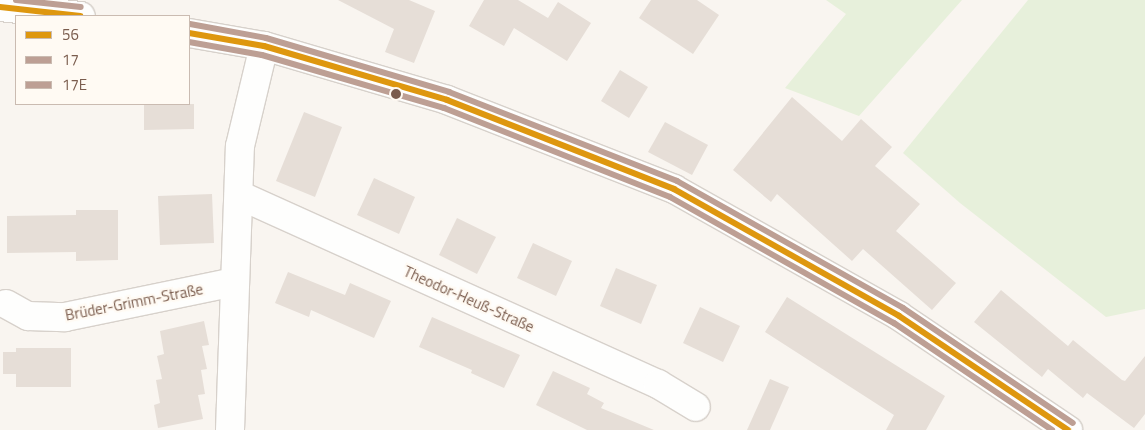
<!DOCTYPE html>
<meta charset="utf-8">
<style>
body{margin:0}
#map{position:relative;width:1145px;height:430px;overflow:hidden;background:#f9f5f0;font-family:"Titillium Web",sans-serif}
div>[style]{position:absolute}
.green>*{inset:0;background:#e7f0db}
.building>*{inset:0;background:#e6ded7}
.roads{filter:drop-shadow(1px 0 #d7d1cb) drop-shadow(-1px 0 #d7d1cb) drop-shadow(0 1px #d7d1cb) drop-shadow(0 -1px #d7d1cb)}
.minor>*{height:28px;margin:-14px;padding:0 14px;transform-origin:14px;border-radius:14px;background:#fefefd}
.bus-1>*{height:6px;margin:-3px;padding:0 3px;transform-origin:3px;border-radius:3px;background:#de970f}
.bus-2>*{height:6px;margin:-3px;padding:0 3px;transform-origin:3px;border-radius:3px;background:#bd9f94}
.bus-3>*{height:6px;margin:-3px;padding:0 3px;transform-origin:3px;border-radius:3px;background:#bd9f94}
.dots>*{width:14px;height:14px;translate:-50% -50%;box-sizing:border-box;border:2px solid #fffaf3;border-radius:50%}
span{translate:-50% -50%;white-space:nowrap;text-align:center;line-height:1.15;-webkit-text-stroke:4.5px #fffaf3;paint-order:stroke}
.street-label{font-size:15px;color:#7a5c4d}
.legend{position:absolute;left:15px;top:15px;width:175px;height:90px;box-sizing:border-box;background:#fffaf3;border:1px solid #cabbb1;margin:0;padding:6px 9px;list-style:none;font-size:15px;color:#7a5c4d}
.legend li{display:flex;align-items:center;gap:10px;height:25px}
.legend b{width:25px;border:1px solid #cabbb1}
</style>
<div id="map">
<div class="green">
<i style="clip-path:polygon(826px 0,962px 0,859px 116px,785px 88px,846px 14px)"></i>
<i style="clip-path:polygon(1028px 0,1145px 0,1145px 309px,1106px 317px,960px 203px,903px 153px)"></i>
</div>
<div class="building">
<i style="clip-path:polygon(338px 0,409px 0,435px 11px,414px 63px,385px 52px,394px 29px)"></i>
<i style="clip-path:polygon(484px 0,518px 0,548px 18px,558px 2px,591px 23px,567px 61px,514px 28px,504px 46px,469px 26px)"></i>
<i style="clip-path:polygon(651px 0,697px 0,719px 15px,693px 54px,639px 18px)"></i>
<i style="clip-path:polygon(620px 70px,648px 87px,629px 118px,601px 101px)"></i>
<i style="clip-path:polygon(792px 97px,842px 141px,861px 119px,892px 147px,875px 166px,920px 204px,896px 231px,956px 283px,932px 310px,863px 249px,852px 261px,777px 194px,771px 202px,733px 170px)"></i>
<i style="clip-path:polygon(144px 104px,194px 104px,194px 129px,144px 130px)"></i>
<i style="clip-path:polygon(304px 112px,342px 127px,315px 197px,276px 181px)"></i>
<i style="clip-path:polygon(665px 122px,708px 145px,692px 175px,648px 152px)"></i>
<i style="clip-path:polygon(374px 178px,415px 197px,399px 234px,357px 215px)"></i>
<i style="clip-path:polygon(212px 194px,214px 243px,160px 245px,158px 196px)"></i>
<i style="clip-path:polygon(76px 210px,118px 210px,118px 260px,76px 261px,76px 252px,7px 253px,7px 216px,76px 215px)"></i>
<i style="clip-path:polygon(457px 218px,496px 237px,477px 274px,439px 255px)"></i>
<i style="clip-path:polygon(533px 243px,572px 261px,556px 296px,517px 278px)"></i>
<i style="clip-path:polygon(616px 268px,657px 285px,641px 324px,600px 306px)"></i>
<i style="clip-path:polygon(288px 272px,345px 295px,350px 283px,391px 301px,374px 338px,311px 310px,309px 317px,275px 303px)"></i>
<i style="clip-path:polygon(1001px 290px,1068px 346px,1073px 340px,1122px 380px,1125px 381px,1145px 356px,1145px 414px,1134px 428px,1087px 393px,1083px 398px,1048px 369px,1042px 377px,974px 322px)"></i>
<i style="clip-path:polygon(787px 297px,945px 396px,926px 430px,886px 430px,894px 415px,765px 332px)"></i>
<i style="clip-path:polygon(700px 307px,740px 326px,723px 362px,683px 343px)"></i>
<i style="clip-path:polygon(432px 317px,520px 355px,504px 388px,471px 373px,472px 370px,419px 347px)"></i>
<i style="clip-path:polygon(204px 321px,209px 345px,202px 346px,207px 369px,201px 370px,205px 394px,198px 395px,203px 419px,158px 428px,154px 405px,160px 403px,156px 380px,162px 379px,157px 356px,164px 354px,160px 331px)"></i>
<i style="clip-path:polygon(16px 348px,71px 348px,71px 387px,16px 387px,16px 374px,3px 374px,3px 352px,16px 352px)"></i>
<i style="clip-path:polygon(553px 371px,590px 388px,587px 394px,604px 403px,601px 408px,654px 430px,587px 430px,536px 405px)"></i>
<i style="clip-path:polygon(770px 379px,789px 387px,770px 430px,747px 430px)"></i>
</div>
<div class="roads">
<div class="minor">
<i style="left:0;top:7px;width:81px;rotate:6.4deg"></i>
<i style="left:189px;top:33px;width:76px;rotate:9.8deg"></i>
<i style="left:264px;top:46px;width:191px;rotate:16.4deg"></i>
<i style="left:447px;top:100px;width:244px;rotate:21.4deg"></i>
<i style="left:674px;top:189px;width:258px;rotate:29.4deg"></i>
<i style="left:899px;top:316px;width:204px;rotate:34deg"></i>
<i style="left:239px;top:195px;width:460px;rotate:24.3deg"></i>
<i style="left:658px;top:384px;width:44px;rotate:31.2deg"></i>
<i style="left:6px;top:304px;width:25px;rotate:29deg"></i>
<i style="left:28px;top:316px;width:37px;rotate:2deg"></i>
<i style="left:65px;top:317px;width:173px;rotate:-11.7deg"></i>
<i style="left:230px;top:430px;width:284px;rotate:-88deg"></i>
<i style="left:240px;top:146px;width:103px;rotate:-76.5deg"></i>
</div>
</div>
<div class="bus-1">
<i style="left:0;top:7px;width:81px;rotate:6.4deg"></i>
<i style="left:189px;top:33px;width:76px;rotate:9.8deg"></i>
<i style="left:264px;top:46px;width:191px;rotate:16.4deg"></i>
<i style="left:447px;top:100px;width:244px;rotate:21.4deg"></i>
<i style="left:674px;top:189px;width:258px;rotate:29.4deg"></i>
<i style="left:899px;top:316px;width:204px;rotate:34deg"></i>
</div>
<div class="bus-2">
<i style="left:189px;top:42px;width:74px;rotate:10.1deg"></i>
<i style="left:262px;top:55px;width:190px;rotate:16.2deg"></i>
<i style="left:444px;top:108px;width:243px;rotate:21.5deg"></i>
<i style="left:670px;top:197px;width:257px;rotate:29.4deg"></i>
<i style="left:894px;top:323px;width:191px;rotate:34.1deg"></i>
</div>
<div class="bus-3">
<i style="left:16px;top:0;width:65px;rotate:6.1deg"></i>
<i style="left:190px;top:24px;width:77px;rotate:10.4deg"></i>
<i style="left:266px;top:38px;width:191px;rotate:16.4deg"></i>
<i style="left:449px;top:92px;width:245px;rotate:21.3deg"></i>
<i style="left:677px;top:181px;width:259px;rotate:29.3deg"></i>
<i style="left:903px;top:308px;width:205px;rotate:34.1deg"></i>
</div>
<div class="dots">
<i style="left:396px;top:94px;background:#7a5c4d"></i>
</div>
<div class="street-label">
<span style="left:469px;top:299px;rotate:24deg">Theodor-Heuß-Straße</span>
<span style="left:134px;top:302px;rotate:-11deg">Brüder-Grimm-Straße</span>
</div>
<ul class="legend">
<li><b style="height:6px;background:#de970f"></b>56</li>
<li><b style="height:6px;background:#bd9f94"></b>17</li>
<li><b style="height:6px;background:#bd9f94"></b>17E</li>
</ul>
</div>
